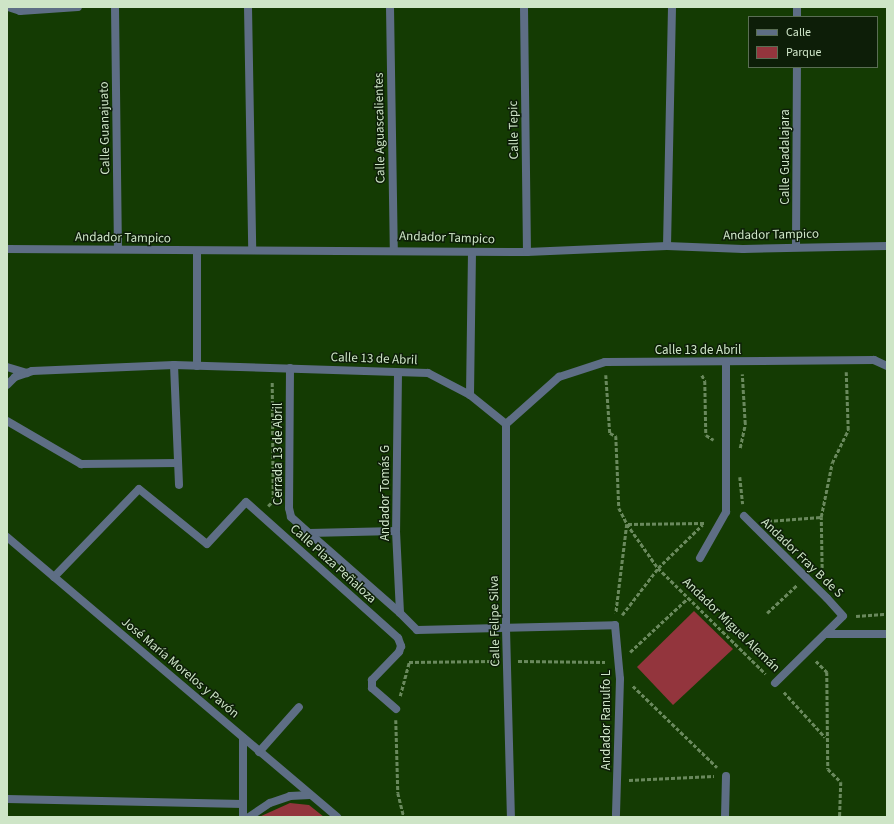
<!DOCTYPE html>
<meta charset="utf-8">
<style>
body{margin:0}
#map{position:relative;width:894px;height:824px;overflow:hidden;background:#143b03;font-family:"Source Sans 3",sans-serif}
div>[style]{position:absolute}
.green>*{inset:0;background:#93353d}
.path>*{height:2.5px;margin-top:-1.25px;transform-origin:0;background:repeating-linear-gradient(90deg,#6a895d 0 4px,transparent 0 6px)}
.service>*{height:8px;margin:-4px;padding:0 4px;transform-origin:4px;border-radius:4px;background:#5e6e85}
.pedestrian>*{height:8px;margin:-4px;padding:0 4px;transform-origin:4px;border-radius:4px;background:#5e6e85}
.minor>*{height:8px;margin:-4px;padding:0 4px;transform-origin:4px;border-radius:4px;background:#5e6e85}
span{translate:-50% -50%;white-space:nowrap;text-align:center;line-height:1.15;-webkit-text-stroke:3px #0d1e08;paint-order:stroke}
.street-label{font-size:13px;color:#cee5c7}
.frame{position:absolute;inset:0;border:8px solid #cee5c7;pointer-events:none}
.legend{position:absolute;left:748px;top:16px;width:130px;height:52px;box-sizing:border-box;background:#0d1e08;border:1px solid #5a6e54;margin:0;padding:5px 7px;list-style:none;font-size:12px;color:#cee5c7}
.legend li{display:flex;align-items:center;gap:8px;height:20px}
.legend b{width:20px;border:1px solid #5a6e54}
</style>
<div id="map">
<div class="green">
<i style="clip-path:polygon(694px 611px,733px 649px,673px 705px,637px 667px)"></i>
<i style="clip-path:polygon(290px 803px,309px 805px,324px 817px,259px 817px)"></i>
</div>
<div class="path">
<i style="left:606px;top:375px;width:58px;rotate:86.1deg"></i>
<i style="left:610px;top:433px;width:7px;rotate:27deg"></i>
<i style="left:616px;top:436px;width:72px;rotate:87.6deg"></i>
<i style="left:619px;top:508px;width:18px;rotate:63deg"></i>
<i style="left:627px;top:524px;width:90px;rotate:97deg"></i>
<i style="left:702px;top:375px;width:7px;rotate:63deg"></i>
<i style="left:705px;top:381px;width:54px;rotate:88.9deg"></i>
<i style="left:706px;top:435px;width:9px;rotate:32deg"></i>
<i style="left:740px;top:448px;width:25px;rotate:-78deg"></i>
<i style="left:745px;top:424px;width:50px;rotate:-93.4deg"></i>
<i style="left:740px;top:477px;width:27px;rotate:84deg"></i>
<i style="left:268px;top:506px;width:7px;rotate:-45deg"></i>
<i style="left:273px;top:501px;width:120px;rotate:-90.5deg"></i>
<i style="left:768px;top:521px;width:53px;rotate:-4.3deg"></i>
<i style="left:627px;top:524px;width:54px;rotate:54.8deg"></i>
<i style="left:658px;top:568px;width:151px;rotate:44.5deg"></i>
<i style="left:628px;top:524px;width:76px;rotate:-0.8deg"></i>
<i style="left:822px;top:574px;width:57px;rotate:-91deg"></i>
<i style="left:821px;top:517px;width:55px;rotate:-78.5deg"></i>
<i style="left:832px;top:463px;width:37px;rotate:-64deg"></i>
<i style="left:848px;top:430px;width:58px;rotate:-92deg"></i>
<i style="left:767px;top:613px;width:41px;rotate:-43deg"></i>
<i style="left:622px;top:615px;width:59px;rotate:-52.5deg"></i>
<i style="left:658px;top:568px;width:62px;rotate:-44.3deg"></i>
<i style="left:856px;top:616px;width:31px;rotate:-4deg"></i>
<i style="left:630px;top:652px;width:79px;rotate:-43deg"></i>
<i style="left:518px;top:661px;width:87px;rotate:0.7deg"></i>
<i style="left:816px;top:661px;width:16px;rotate:45deg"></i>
<i style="left:827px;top:672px;width:97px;rotate:89.4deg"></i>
<i style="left:828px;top:769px;width:18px;rotate:45deg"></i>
<i style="left:841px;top:782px;width:35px;rotate:92deg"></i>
<i style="left:409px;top:662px;width:86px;rotate:-0.7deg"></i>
<i style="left:633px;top:686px;width:117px;rotate:44deg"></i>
<i style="left:784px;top:692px;width:61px;rotate:47.7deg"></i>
<i style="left:400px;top:696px;width:35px;rotate:-75deg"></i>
<i style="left:396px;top:720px;width:73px;rotate:88.4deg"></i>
<i style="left:398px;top:793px;width:25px;rotate:76deg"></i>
<i style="left:629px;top:780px;width:85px;rotate:-2.7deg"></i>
</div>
<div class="service">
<i style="left:8px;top:7px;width:13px;rotate:18deg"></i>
<i style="left:20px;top:11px;width:58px;rotate:-3.9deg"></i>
</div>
<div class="pedestrian">
<i style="left:197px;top:251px;width:115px;rotate:90deg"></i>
<i style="left:174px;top:365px;width:120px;rotate:87.6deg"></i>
<i style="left:398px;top:373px;width:158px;rotate:90.7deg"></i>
<i style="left:396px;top:531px;width:82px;rotate:87.2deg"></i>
<i style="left:470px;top:395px;width:143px;rotate:-89.2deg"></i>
<i style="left:7px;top:421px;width:86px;rotate:30.2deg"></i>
<i style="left:81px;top:464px;width:97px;rotate:-0.6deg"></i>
<i style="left:744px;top:516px;width:117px;rotate:44.7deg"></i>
<i style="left:309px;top:533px;width:121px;rotate:41.3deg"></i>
<i style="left:309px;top:533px;width:87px;rotate:-1.3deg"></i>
<i style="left:54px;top:577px;width:122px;rotate:-46deg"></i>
<i style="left:139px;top:489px;width:87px;rotate:39deg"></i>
<i style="left:207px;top:544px;width:57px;rotate:-47.1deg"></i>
<i style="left:246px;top:502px;width:204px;rotate:41.8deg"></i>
<i style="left:398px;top:638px;width:9px;rotate:69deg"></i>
<i style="left:401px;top:646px;width:6px;rotate:108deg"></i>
<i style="left:399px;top:652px;width:39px;rotate:134deg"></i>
<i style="left:372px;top:680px;width:8px;rotate:90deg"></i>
<i style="left:372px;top:688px;width:32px;rotate:41deg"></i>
<i style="left:615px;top:625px;width:54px;rotate:84.7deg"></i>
<i style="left:620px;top:679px;width:136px;rotate:91.7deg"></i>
</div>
<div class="minor">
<i style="left:115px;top:7px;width:242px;rotate:89.3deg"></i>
<i style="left:248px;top:7px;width:241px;rotate:89deg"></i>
<i style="left:390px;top:7px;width:242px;rotate:89.1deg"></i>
<i style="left:524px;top:7px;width:245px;rotate:89.3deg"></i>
<i style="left:797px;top:17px;width:10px;rotate:-90deg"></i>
<i style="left:667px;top:246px;width:239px;rotate:-88.8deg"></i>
<i style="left:796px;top:247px;width:180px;rotate:-89.7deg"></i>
<i style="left:7px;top:249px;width:520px;rotate:0.33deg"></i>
<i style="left:527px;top:252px;width:140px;rotate:-2.5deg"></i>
<i style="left:667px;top:246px;width:76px;rotate:2.3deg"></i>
<i style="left:743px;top:249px;width:144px;rotate:-1.2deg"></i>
<i style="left:7px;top:367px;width:21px;rotate:17deg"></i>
<i style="left:290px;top:368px;width:140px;rotate:90.4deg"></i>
<i style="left:289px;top:508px;width:9px;rotate:77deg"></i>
<i style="left:291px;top:517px;width:24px;rotate:42deg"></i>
<i style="left:7px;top:385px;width:11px;rotate:-45deg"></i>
<i style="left:15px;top:377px;width:18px;rotate:-19deg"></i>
<i style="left:32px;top:371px;width:142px;rotate:-2.4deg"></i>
<i style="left:174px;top:365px;width:254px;rotate:1.8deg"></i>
<i style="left:428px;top:373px;width:47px;rotate:27.6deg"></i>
<i style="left:470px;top:395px;width:46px;rotate:38.9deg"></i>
<i style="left:506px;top:424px;width:71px;rotate:-41.6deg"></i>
<i style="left:559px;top:377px;width:48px;rotate:-18.1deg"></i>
<i style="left:605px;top:362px;width:269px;rotate:-0.4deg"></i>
<i style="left:874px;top:360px;width:14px;rotate:25deg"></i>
<i style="left:506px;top:424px;width:205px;rotate:90deg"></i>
<i style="left:506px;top:629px;width:188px;rotate:88.5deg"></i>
<i style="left:7px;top:537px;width:433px;rotate:40.3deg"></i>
<i style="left:700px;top:558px;width:53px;rotate:-60.5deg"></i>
<i style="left:726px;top:512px;width:150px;rotate:-90deg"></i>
<i style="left:400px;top:613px;width:24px;rotate:45deg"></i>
<i style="left:417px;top:630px;width:198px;rotate:-1.4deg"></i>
<i style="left:826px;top:634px;width:61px"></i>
<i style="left:775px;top:683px;width:95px;rotate:-44.6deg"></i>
<i style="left:843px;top:616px;width:24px;rotate:-132deg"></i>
<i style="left:259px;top:752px;width:60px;rotate:-48.4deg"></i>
<i style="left:7px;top:799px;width:236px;rotate:1.2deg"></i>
<i style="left:243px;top:817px;width:79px;rotate:-90deg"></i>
<i style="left:249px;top:817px;width:25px;rotate:-34deg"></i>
<i style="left:270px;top:803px;width:21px;rotate:-19deg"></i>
<i style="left:290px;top:796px;width:20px;rotate:-3deg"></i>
<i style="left:725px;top:817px;width:41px;rotate:-88.6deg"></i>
</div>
<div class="street-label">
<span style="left:105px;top:128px;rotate:-91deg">Calle Guanajuato</span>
<span style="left:380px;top:128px;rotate:-91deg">Calle Aguascalientes</span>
<span style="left:514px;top:130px;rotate:-91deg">Calle Tepic</span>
<span style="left:785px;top:157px;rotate:-90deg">Calle Guadalajara</span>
<span style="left:771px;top:235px;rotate:-1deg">Andador Tampico</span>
<span style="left:123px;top:238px;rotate:1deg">Andador Tampico</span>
<span style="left:447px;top:238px;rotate:2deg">Andador Tampico</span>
<span style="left:698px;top:350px">Calle 13 de Abril</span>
<span style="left:374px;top:359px;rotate:2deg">Calle 13 de Abril</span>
<span style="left:278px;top:454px;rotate:-90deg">Cerrada 13 de Abril</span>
<span style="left:385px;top:493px;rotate:-90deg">Andador Tomás G</span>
<span style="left:802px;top:558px;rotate:44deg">Andador Fray B de S</span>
<span style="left:333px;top:564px;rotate:42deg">Calle Plaza Peñaloza</span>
<span style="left:495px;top:621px;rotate:-91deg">Calle Felipe Silva</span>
<span style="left:731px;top:625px;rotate:44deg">Andador Miguel Alemán</span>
<span style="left:180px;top:668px;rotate:40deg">José María Morelos y Pavón</span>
<span style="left:606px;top:720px;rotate:-90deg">Andador Ranulfo L</span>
</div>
<div class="frame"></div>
<ul class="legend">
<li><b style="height:5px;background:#5e6e85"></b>Calle</li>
<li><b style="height:11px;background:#93353d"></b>Parque</li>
</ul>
</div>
